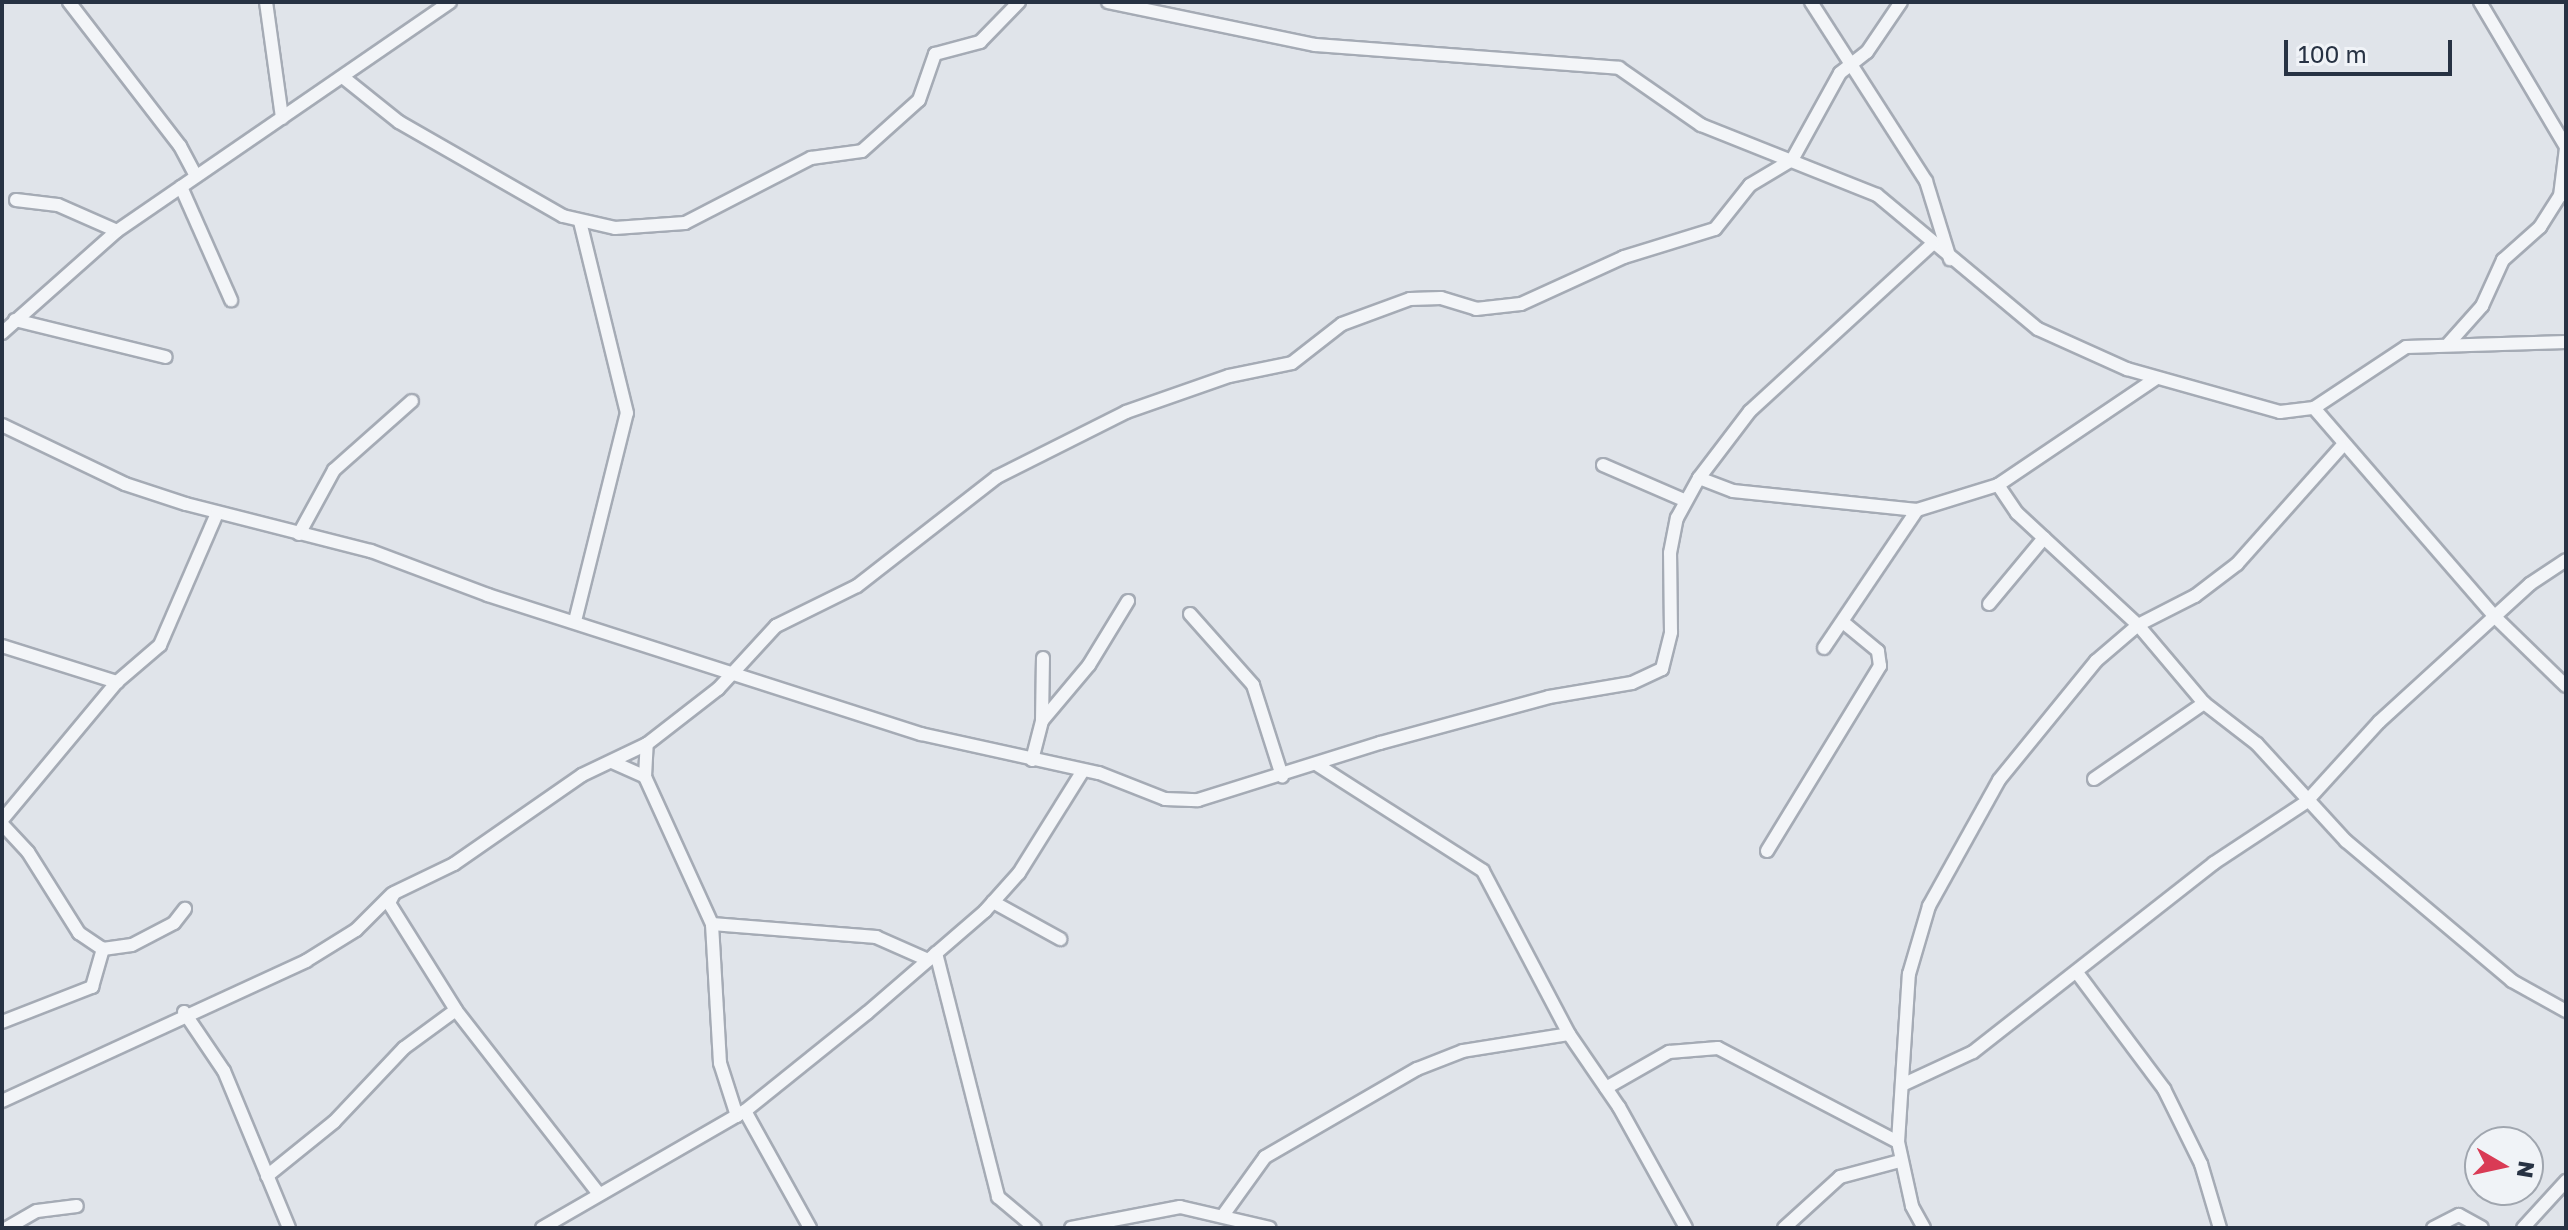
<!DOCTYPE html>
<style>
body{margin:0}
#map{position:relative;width:2568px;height:1230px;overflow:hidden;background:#e0e4ea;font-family:"Golos Text",sans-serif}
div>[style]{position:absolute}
.roads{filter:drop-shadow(2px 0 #a5abb5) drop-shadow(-2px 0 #a5abb5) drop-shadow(0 2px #a5abb5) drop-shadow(0 -2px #a5abb5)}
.minor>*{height:12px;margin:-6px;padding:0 6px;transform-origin:6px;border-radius:6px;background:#f3f5f8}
span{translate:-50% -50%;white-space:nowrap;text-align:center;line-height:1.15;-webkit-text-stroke:8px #f0f3f7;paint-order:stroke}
.frame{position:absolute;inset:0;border:4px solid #273243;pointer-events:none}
.north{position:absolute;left:2464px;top:1126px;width:80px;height:80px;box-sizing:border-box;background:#f0f3f7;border:2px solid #a0a6af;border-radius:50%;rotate:99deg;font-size:22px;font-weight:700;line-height:32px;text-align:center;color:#273243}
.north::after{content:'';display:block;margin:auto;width:28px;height:36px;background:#d93b55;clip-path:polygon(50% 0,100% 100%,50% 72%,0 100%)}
.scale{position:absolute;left:2284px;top:40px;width:168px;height:36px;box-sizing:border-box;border:4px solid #273243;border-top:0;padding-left:10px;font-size:24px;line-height:28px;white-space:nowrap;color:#273243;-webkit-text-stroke:6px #f0f3f7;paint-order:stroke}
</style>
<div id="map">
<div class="roads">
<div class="minor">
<i style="left:69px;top:2px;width:182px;rotate:52.4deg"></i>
<i style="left:180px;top:146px;width:34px;rotate:62deg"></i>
<i style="left:266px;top:2px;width:117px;rotate:82.1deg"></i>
<i style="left:1108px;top:2px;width:211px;rotate:11.7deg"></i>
<i style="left:1315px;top:45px;width:305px;rotate:4.3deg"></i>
<i style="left:1619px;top:68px;width:100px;rotate:34.8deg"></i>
<i style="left:1701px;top:125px;width:189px;rotate:21.7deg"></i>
<i style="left:1877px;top:195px;width:209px;rotate:39.8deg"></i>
<i style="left:2038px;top:329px;width:98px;rotate:24.2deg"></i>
<i style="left:2127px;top:369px;width:159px;rotate:15.7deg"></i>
<i style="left:2280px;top:412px;width:34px;rotate:-7deg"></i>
<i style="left:2314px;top:408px;width:110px;rotate:-33.5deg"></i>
<i style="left:2406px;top:347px;width:160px;rotate:-1.8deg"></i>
<i style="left:1811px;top:2px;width:213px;rotate:57.3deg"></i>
<i style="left:1926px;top:181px;width:82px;rotate:72.9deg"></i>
<i style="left:2480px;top:2px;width:169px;rotate:59.3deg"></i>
<i style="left:344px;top:78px;width:70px;rotate:38.7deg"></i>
<i style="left:399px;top:122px;width:189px;rotate:29.8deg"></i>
<i style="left:563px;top:216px;width:53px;rotate:13deg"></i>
<i style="left:615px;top:228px;width:70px;rotate:-4.1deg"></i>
<i style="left:685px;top:223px;width:142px;rotate:-27.3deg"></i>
<i style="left:811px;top:158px;width:51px;rotate:-7.8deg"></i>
<i style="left:862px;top:151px;width:76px;rotate:-41.8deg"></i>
<i style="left:919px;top:100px;width:49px;rotate:-70.8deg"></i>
<i style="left:935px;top:54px;width:47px;rotate:-14.9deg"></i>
<i style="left:980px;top:42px;width:56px;rotate:-45.7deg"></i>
<i style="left:181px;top:187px;width:124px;rotate:66.1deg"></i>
<i style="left:2560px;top:196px;width:48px;rotate:-82.9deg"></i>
<i style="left:16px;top:200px;width:42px;rotate:6.8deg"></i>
<i style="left:58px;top:205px;width:64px;rotate:23.8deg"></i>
<i style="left:15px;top:320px;width:155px;rotate:13.8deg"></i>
<i style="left:2px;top:333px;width:154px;rotate:-41.6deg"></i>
<i style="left:117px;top:231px;width:404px;rotate:-34.5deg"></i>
<i style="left:2449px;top:343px;width:50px;rotate:-48.3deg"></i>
<i style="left:2482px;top:306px;width:51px;rotate:-65.5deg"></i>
<i style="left:2503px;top:260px;width:50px;rotate:-41.7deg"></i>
<i style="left:2540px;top:227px;width:49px;rotate:-57.6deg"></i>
<i style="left:2314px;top:408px;width:275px;rotate:49.1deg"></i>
<i style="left:2494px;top:616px;width:100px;rotate:44.2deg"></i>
<i style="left:2px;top:425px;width:136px;rotate:25.6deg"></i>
<i style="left:125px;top:484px;width:64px;rotate:18.2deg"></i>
<i style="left:186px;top:504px;width:191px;rotate:14.3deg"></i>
<i style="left:371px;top:551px;width:125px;rotate:20.6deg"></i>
<i style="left:488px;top:595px;width:455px;rotate:17.8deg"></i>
<i style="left:921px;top:734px;width:182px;rotate:12.4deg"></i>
<i style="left:1099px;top:773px;width:71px;rotate:21.5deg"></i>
<i style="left:1165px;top:799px;width:33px;rotate:2deg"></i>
<i style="left:1198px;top:800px;width:191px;rotate:-17.4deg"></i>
<i style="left:1380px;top:743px;width:175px;rotate:-15.2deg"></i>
<i style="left:1549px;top:697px;width:84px;rotate:-9.6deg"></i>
<i style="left:1632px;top:683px;width:33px;rotate:-25deg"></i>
<i style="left:1662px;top:669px;width:38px;rotate:-76deg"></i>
<i style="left:1671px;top:632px;width:79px;rotate:-90.7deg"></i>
<i style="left:1670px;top:553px;width:36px;rotate:-79deg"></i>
<i style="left:1677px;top:518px;width:46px;rotate:-61.2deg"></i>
<i style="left:1699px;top:478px;width:84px;rotate:-52.7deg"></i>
<i style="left:1750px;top:411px;width:247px;rotate:-42.5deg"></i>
<i style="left:1603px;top:465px;width:90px;rotate:23.4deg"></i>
<i style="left:1699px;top:478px;width:36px;rotate:21deg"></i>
<i style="left:1733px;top:491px;width:185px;rotate:5.9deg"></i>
<i style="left:1917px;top:510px;width:85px;rotate:-17.2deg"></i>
<i style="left:1998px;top:485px;width:189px;rotate:-34deg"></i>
<i style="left:1998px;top:485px;width:34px;rotate:56deg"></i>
<i style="left:2017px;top:513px;width:165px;rotate:42.8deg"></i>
<i style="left:2138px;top:625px;width:102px;rotate:49.8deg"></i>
<i style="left:2204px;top:703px;width:67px;rotate:37.7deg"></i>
<i style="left:2257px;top:744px;width:132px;rotate:47.5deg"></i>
<i style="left:2346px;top:841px;width:217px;rotate:40.1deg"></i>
<i style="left:2512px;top:981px;width:62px;rotate:29.1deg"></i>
<i style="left:299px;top:534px;width:73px;rotate:-61.3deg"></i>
<i style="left:334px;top:470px;width:104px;rotate:-41.5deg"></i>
<i style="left:1989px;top:604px;width:86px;rotate:-50.2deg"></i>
<i style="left:1190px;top:614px;width:95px;rotate:48.4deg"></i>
<i style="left:1253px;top:685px;width:96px;rotate:72.3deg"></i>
<i style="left:575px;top:621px;width:214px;rotate:-76deg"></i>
<i style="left:627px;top:413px;width:197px;rotate:-103.8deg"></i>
<i style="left:2px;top:646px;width:121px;rotate:17.4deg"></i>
<i style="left:1824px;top:648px;width:166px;rotate:-56deg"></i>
<i style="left:1042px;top:721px;width:63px;rotate:-89.1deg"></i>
<i style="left:1032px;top:760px;width:40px;rotate:-75.6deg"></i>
<i style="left:1042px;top:721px;width:73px;rotate:-50deg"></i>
<i style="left:1089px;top:665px;width:75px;rotate:-58.6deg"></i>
<i style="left:612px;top:762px;width:36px;rotate:24deg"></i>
<i style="left:1316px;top:764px;width:198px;rotate:32.6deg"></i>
<i style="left:1483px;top:871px;width:184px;rotate:62.2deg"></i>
<i style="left:1569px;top:1034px;width:88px;rotate:55.6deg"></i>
<i style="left:1619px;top:1107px;width:138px;rotate:61deg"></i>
<i style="left:2094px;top:779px;width:134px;rotate:-34.6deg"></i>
<i style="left:2px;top:820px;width:180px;rotate:-50.2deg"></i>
<i style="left:117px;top:682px;width:57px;rotate:-40.7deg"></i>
<i style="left:160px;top:645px;width:144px;rotate:-66.6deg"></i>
<i style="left:2px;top:824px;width:38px;rotate:47deg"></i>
<i style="left:28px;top:852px;width:96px;rotate:57.8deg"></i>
<i style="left:79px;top:933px;width:29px;rotate:34deg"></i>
<i style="left:103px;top:949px;width:29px;rotate:-8deg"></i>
<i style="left:132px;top:945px;width:47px;rotate:-27.6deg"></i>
<i style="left:174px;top:923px;width:18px;rotate:-52deg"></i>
<i style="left:1767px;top:851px;width:217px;rotate:-58.6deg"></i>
<i style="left:1880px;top:666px;width:15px;rotate:-98deg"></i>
<i style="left:1878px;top:651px;width:45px;rotate:-140.4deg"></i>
<i style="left:993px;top:902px;width:77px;rotate:28.9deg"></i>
<i style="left:712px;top:924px;width:165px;rotate:4.5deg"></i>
<i style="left:876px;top:937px;width:57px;rotate:23.9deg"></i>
<i style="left:936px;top:953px;width:252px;rotate:75.7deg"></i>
<i style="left:998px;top:1197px;width:48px;rotate:40deg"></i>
<i style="left:2078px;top:974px;width:144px;rotate:53.2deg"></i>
<i style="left:2164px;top:1089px;width:84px;rotate:63.7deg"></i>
<i style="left:2201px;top:1164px;width:67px;rotate:73.5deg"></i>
<i style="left:184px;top:1012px;width:71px;rotate:55.9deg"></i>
<i style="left:224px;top:1071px;width:170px;rotate:67.5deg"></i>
<i style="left:2px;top:1022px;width:97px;rotate:-21.3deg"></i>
<i style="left:92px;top:987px;width:40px;rotate:-74deg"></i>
<i style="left:1902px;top:1085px;width:78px;rotate:-24.9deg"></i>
<i style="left:1973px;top:1052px;width:306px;rotate:-38.1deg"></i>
<i style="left:2214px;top:863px;width:110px;rotate:-33.5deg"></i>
<i style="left:2306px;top:802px;width:108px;rotate:-47.6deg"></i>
<i style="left:2379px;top:722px;width:205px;rotate:-42.4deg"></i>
<i style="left:2530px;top:584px;width:43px;rotate:-33.7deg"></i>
<i style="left:1606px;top:1088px;width:73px;rotate:-29.7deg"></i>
<i style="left:1669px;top:1052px;width:49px;rotate:-4.7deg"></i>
<i style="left:1718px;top:1048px;width:203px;rotate:27.6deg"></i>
<i style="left:2px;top:1101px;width:335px;rotate:-24.7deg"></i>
<i style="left:306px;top:961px;width:59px;rotate:-31.8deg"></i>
<i style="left:356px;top:930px;width:51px;rotate:-45deg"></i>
<i style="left:745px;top:1111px;width:134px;rotate:60.9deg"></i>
<i style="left:737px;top:1116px;width:56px;rotate:-107.8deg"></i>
<i style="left:720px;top:1063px;width:139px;rotate:-93.3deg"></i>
<i style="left:712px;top:924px;width:162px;rotate:-114.5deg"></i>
<i style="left:645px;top:777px;width:33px;rotate:-87deg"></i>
<i style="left:647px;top:744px;width:90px;rotate:-37.8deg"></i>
<i style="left:718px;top:689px;width:86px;rotate:-47.4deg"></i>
<i style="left:776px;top:626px;width:90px;rotate:-26.3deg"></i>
<i style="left:857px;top:586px;width:177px;rotate:-37.9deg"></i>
<i style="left:997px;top:477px;width:144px;rotate:-26.7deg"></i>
<i style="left:1126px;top:412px;width:109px;rotate:-19.3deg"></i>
<i style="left:1229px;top:376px;width:64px;rotate:-11.7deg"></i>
<i style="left:1292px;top:363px;width:63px;rotate:-38deg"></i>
<i style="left:1342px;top:324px;width:72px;rotate:-20.2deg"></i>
<i style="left:1410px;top:299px;width:31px;rotate:-2deg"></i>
<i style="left:1441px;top:298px;width:37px;rotate:17deg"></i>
<i style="left:1476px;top:309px;width:45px;rotate:-6.3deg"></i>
<i style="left:1521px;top:304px;width:113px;rotate:-24.5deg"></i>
<i style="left:1624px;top:257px;width:95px;rotate:-17.1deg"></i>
<i style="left:1715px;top:229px;width:56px;rotate:-51.5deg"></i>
<i style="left:1750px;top:185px;width:49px;rotate:-30.8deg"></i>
<i style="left:1792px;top:160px;width:99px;rotate:-61.1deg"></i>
<i style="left:1840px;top:73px;width:34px;rotate:-38deg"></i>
<i style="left:1867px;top:52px;width:60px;rotate:-55.8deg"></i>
<i style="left:267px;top:1176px;width:86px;rotate:-38.9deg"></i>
<i style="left:334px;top:1122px;width:102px;rotate:-46.6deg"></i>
<i style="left:404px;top:1048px;width:64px;rotate:-36.2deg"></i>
<i style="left:599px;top:1194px;width:233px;rotate:-127.9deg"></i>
<i style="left:456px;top:1010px;width:126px;rotate:-122.1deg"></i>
<i style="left:389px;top:903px;width:11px;rotate:-63deg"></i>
<i style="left:394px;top:893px;width:67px;rotate:-25.8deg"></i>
<i style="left:454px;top:864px;width:156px;rotate:-34.8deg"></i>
<i style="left:582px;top:775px;width:72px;rotate:-25.5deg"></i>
<i style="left:1224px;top:1214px;width:70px;rotate:-54.3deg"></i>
<i style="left:1265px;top:1157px;width:176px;rotate:-30.1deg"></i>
<i style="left:1417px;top:1069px;width:49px;rotate:-21.4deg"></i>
<i style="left:1463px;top:1051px;width:107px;rotate:-9.1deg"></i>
<i style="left:7px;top:1228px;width:34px;rotate:-30deg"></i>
<i style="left:37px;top:1211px;width:40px;rotate:-7.1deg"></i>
<i style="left:542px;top:1228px;width:234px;rotate:-30deg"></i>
<i style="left:745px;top:1111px;width:156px;rotate:-38.8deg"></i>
<i style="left:867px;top:1013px;width:156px;rotate:-40.8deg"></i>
<i style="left:985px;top:911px;width:51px;rotate:-48.2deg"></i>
<i style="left:1019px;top:873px;width:119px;rotate:-58deg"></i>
<i style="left:1071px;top:1228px;width:111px;rotate:-10.9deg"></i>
<i style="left:1180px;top:1207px;width:92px;rotate:13.1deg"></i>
<i style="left:1784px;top:1228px;width:76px;rotate:-42.3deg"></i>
<i style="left:1840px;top:1177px;width:62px;rotate:-14.9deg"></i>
<i style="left:1924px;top:1228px;width:25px;rotate:-119deg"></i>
<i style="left:1912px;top:1206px;width:66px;rotate:-102.3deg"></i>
<i style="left:1898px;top:1142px;width:168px;rotate:-86.3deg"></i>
<i style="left:1909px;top:974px;width:71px;rotate:-73.6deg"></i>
<i style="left:1929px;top:906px;width:144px;rotate:-60.9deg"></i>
<i style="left:1999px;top:780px;width:154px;rotate:-50.8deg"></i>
<i style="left:2096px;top:661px;width:55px;rotate:-40.6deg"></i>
<i style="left:2138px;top:625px;width:64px;rotate:-27deg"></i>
<i style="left:2195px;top:596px;width:53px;rotate:-37.3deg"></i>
<i style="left:2237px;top:564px;width:158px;rotate:-48.3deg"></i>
<i style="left:2433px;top:1228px;width:29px;rotate:-27deg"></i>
<i style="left:2459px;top:1215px;width:26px;rotate:29deg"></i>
<i style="left:2523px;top:1228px;width:64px;rotate:-47.5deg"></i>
</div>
</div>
<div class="frame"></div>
<div class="north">N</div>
<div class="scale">100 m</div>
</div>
